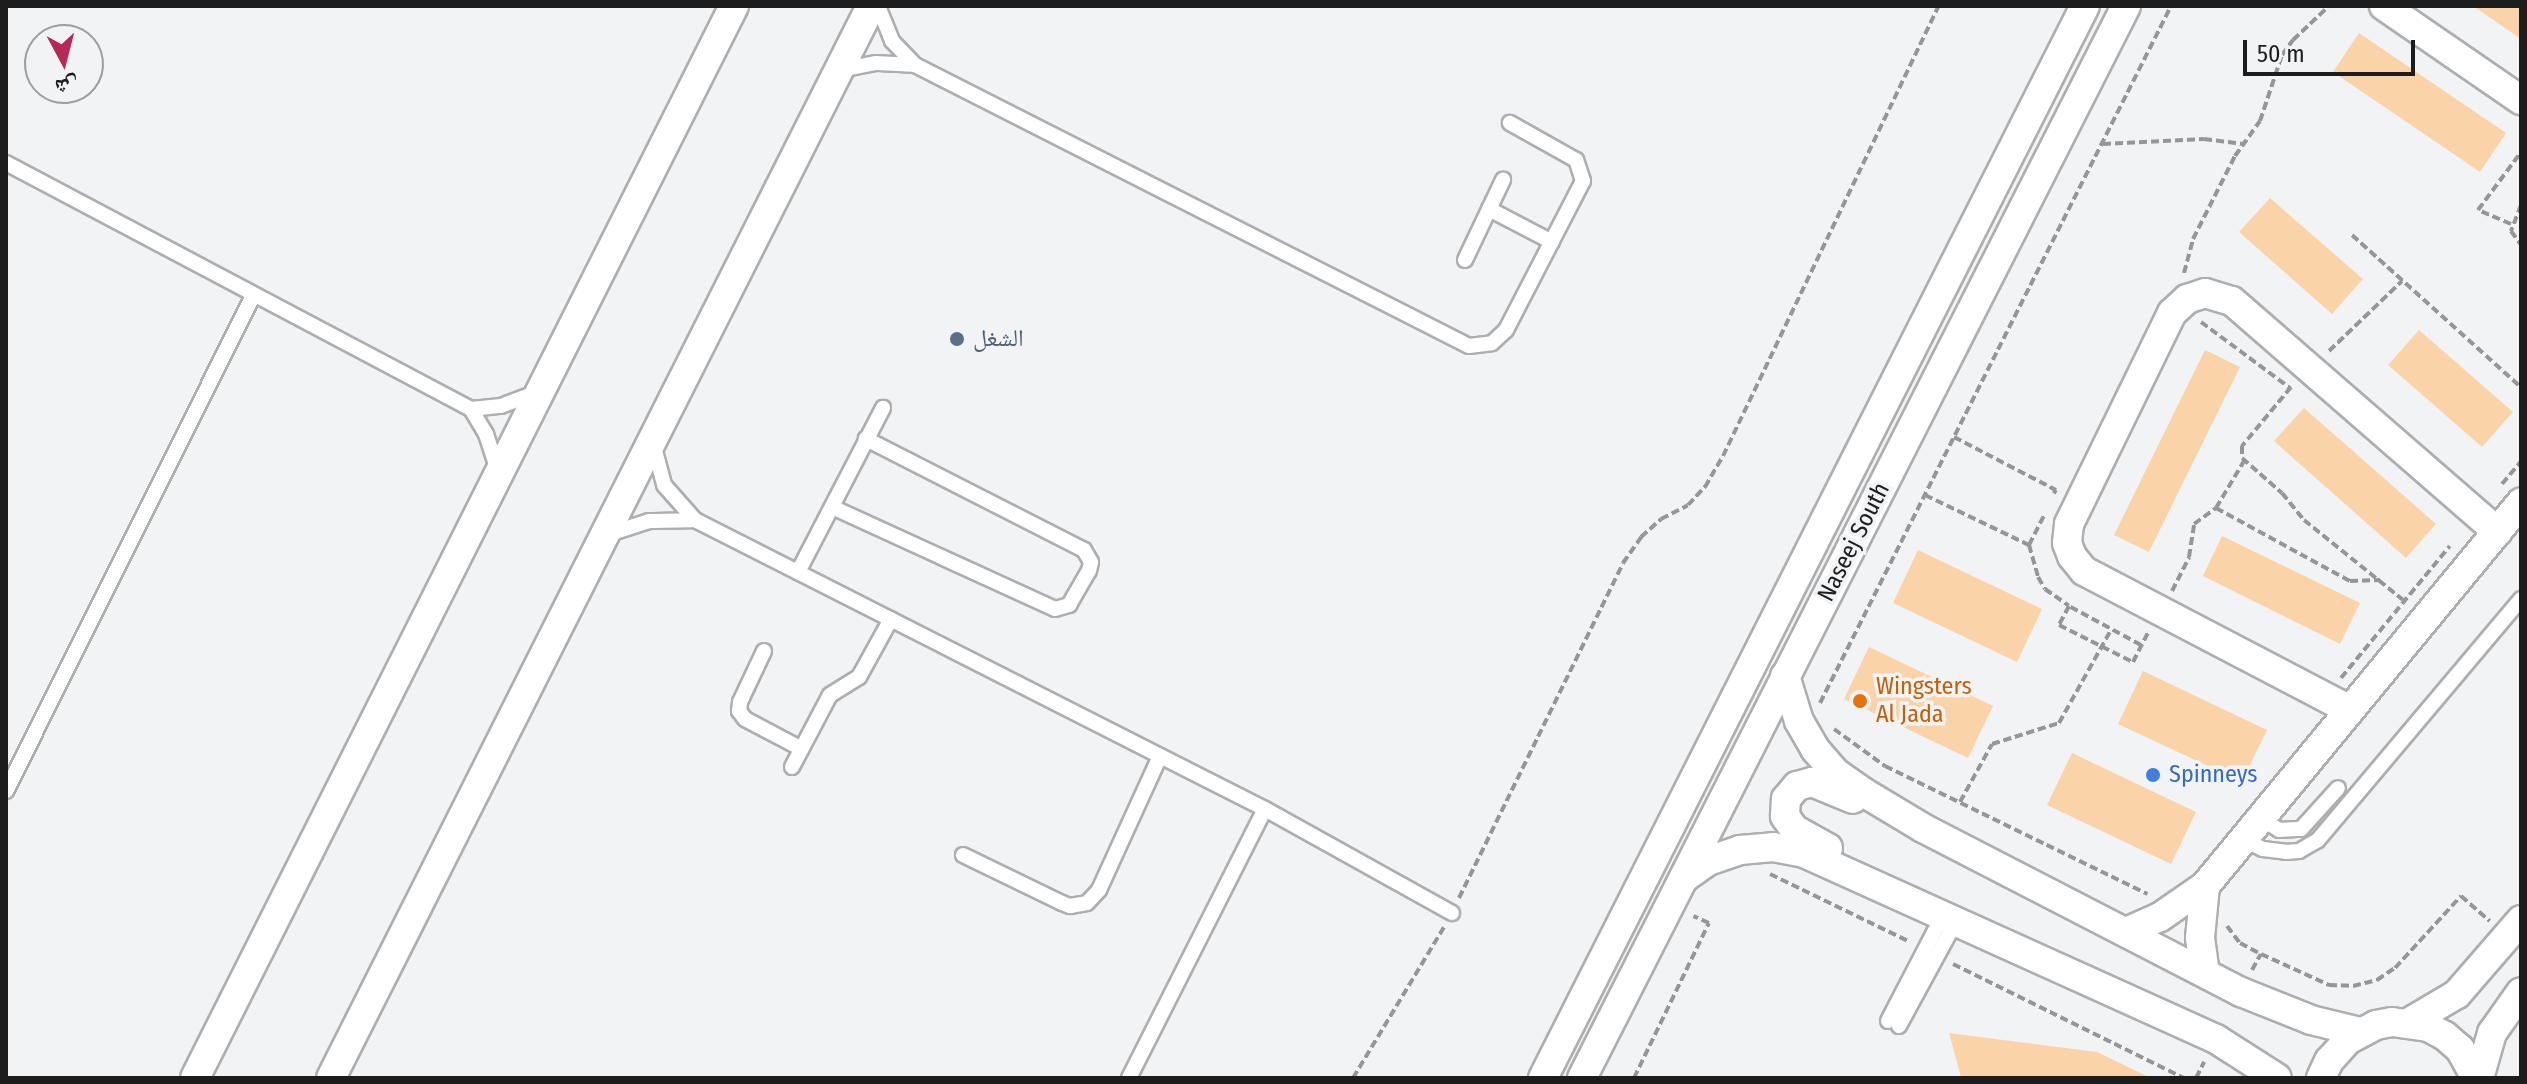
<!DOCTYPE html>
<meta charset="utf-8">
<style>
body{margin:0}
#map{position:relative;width:2527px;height:1084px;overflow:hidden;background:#f2f3f5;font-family:"Fira Sans Condensed","Noto Naskh Arabic",sans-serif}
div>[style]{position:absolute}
.building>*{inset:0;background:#fad4a8}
.path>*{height:4px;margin-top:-2px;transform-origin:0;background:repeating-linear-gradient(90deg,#959698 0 8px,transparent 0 12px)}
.roads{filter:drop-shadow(2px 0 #aeaeb0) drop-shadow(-2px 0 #aeaeb0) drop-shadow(0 2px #aeaeb0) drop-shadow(0 -2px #aeaeb0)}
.lane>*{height:14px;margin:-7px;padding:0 7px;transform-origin:7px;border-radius:7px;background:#fff}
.street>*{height:28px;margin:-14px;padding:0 14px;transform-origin:14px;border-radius:14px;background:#fff}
.dots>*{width:22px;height:22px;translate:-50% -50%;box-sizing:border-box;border:4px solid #f2f3f5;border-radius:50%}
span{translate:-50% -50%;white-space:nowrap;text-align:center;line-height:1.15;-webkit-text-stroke:7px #f2f3f5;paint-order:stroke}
.service-label{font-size:24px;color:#4e5e75}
.left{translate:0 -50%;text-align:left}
.street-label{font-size:24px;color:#1d1d1e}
.food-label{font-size:24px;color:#c56008}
.shop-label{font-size:24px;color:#366cbe}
.frame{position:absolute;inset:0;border:8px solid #1d1d1e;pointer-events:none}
.north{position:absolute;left:24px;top:24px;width:80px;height:80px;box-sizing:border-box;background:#f2f3f5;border:2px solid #9d9d9f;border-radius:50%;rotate:173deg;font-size:22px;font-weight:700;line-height:32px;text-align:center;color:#1d1d1e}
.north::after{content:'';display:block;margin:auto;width:28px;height:36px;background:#b72857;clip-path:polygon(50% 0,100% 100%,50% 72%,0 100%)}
.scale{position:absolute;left:2243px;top:40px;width:172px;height:36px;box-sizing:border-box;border:4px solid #1d1d1e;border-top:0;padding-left:10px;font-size:24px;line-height:28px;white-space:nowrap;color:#1d1d1e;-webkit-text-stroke:6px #f2f3f5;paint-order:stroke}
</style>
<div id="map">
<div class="building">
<i style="clip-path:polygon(2473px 6px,2521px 6px,2521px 39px)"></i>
<i style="clip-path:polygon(2359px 33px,2506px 133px,2480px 172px,2333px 72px)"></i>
<i style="clip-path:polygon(2270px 198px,2363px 279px,2332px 314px,2239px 232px)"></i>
<i style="clip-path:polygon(2419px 330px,2513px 412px,2482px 447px,2388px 365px)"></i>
<i style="clip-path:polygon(2205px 350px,2240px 367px,2149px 552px,2114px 535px)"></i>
<i style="clip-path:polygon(2304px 408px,2436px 524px,2406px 558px,2274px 441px)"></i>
<i style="clip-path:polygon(2222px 536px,2360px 603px,2340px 644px,2203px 576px)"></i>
<i style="clip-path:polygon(1918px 550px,2042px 609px,2017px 662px,1893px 603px)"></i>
<i style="clip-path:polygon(1869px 647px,1993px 706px,1968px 758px,1844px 699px)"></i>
<i style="clip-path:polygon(2143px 671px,2267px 730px,2242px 782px,2118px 724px)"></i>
<i style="clip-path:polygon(2072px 753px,2196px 812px,2171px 864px,2047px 805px)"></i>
<i style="clip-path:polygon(1949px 1033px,2097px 1052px,2151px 1078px,1961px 1077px)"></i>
</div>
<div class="path">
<i style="left:2103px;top:144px;width:101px;rotate:-2.8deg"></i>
<i style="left:2204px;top:139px;width:40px;rotate:7.1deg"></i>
<i style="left:2521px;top:205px;width:28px;rotate:111deg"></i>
<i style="left:2511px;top:231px;width:17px;rotate:54deg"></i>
<i style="left:2511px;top:224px;width:36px;rotate:-157deg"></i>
<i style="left:2478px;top:210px;width:72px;rotate:-53.4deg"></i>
<i style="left:2352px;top:235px;width:227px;rotate:42deg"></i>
<i style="left:2184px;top:273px;width:35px;rotate:-75deg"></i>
<i style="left:2193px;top:239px;width:93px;rotate:-63.2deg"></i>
<i style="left:2235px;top:156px;width:43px;rotate:-54.5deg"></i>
<i style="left:2260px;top:121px;width:70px;rotate:-71.6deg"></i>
<i style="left:2282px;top:55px;width:19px;rotate:-54deg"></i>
<i style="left:2293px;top:40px;width:50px;rotate:-43.4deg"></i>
<i style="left:2201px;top:322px;width:111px;rotate:36.6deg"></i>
<i style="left:2329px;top:351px;width:101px;rotate:-43.8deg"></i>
<i style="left:2291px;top:387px;width:77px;rotate:129.7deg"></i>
<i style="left:2242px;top:446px;width:12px;rotate:90deg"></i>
<i style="left:2242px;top:458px;width:53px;rotate:41.2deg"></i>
<i style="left:2282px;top:493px;width:35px;rotate:51deg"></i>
<i style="left:2304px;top:520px;width:127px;rotate:38.9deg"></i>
<i style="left:1954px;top:437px;width:115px;rotate:27.5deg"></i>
<i style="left:2056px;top:490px;width:4px;rotate:124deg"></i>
<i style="left:2502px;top:484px;width:30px;rotate:-50deg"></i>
<i style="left:1925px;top:495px;width:115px;rotate:25.7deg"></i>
<i style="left:2029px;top:545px;width:34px;rotate:-63deg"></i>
<i style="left:2216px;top:508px;width:153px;rotate:28.6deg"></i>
<i style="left:2350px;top:581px;width:30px;rotate:-2deg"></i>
<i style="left:2029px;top:545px;width:33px;rotate:74deg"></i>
<i style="left:2038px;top:577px;width:14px;rotate:60deg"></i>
<i style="left:2045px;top:589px;width:29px;rotate:35deg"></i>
<i style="left:2172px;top:591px;width:38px;rotate:-63deg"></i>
<i style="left:2189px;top:557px;width:33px;rotate:-81deg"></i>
<i style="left:2194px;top:524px;width:27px;rotate:-36deg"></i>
<i style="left:2216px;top:508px;width:55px;rotate:-59.2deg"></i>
<i style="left:2141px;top:645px;width:82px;rotate:-151.6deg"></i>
<i style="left:2069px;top:606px;width:21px;rotate:118deg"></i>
<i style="left:2059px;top:625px;width:83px;rotate:26.6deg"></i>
<i style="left:2133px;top:662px;width:33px;rotate:-63deg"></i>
<i style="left:2341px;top:678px;width:171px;rotate:-50.5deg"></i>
<i style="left:1820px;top:703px;width:780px;rotate:-63.27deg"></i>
<i style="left:1834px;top:729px;width:63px;rotate:36deg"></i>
<i style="left:1885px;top:766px;width:292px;rotate:26deg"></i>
<i style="left:1960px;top:802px;width:66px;rotate:-61.1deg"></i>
<i style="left:1992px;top:744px;width:70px;rotate:-17.4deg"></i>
<i style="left:2059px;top:723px;width:107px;rotate:-60.8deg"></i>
<i style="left:1770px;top:874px;width:156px;rotate:25.9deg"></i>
<i style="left:1459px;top:898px;width:373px;rotate:-63.9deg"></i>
<i style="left:1623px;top:563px;width:32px;rotate:-55deg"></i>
<i style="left:1641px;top:537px;width:27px;rotate:-42deg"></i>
<i style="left:1661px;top:519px;width:30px;rotate:-27deg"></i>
<i style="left:1688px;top:505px;width:25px;rotate:-47deg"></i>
<i style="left:1705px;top:487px;width:36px;rotate:-60deg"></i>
<i style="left:1723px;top:456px;width:499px;rotate:-64.4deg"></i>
<i style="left:2227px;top:926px;width:21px;rotate:53deg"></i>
<i style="left:2240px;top:943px;width:24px;rotate:28deg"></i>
<i style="left:2261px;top:954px;width:75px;rotate:24.5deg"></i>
<i style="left:2329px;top:985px;width:24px;rotate:2deg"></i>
<i style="left:2353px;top:986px;width:25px;rotate:-14deg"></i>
<i style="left:2377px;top:980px;width:22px;rotate:-34deg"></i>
<i style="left:2395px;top:968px;width:98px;rotate:-47.5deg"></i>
<i style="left:2461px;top:896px;width:38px;rotate:41deg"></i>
<i style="left:1953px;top:964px;width:258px;rotate:26.3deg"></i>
<i style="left:2252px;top:970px;width:18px;rotate:-61deg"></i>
<i style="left:1353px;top:1078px;width:176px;rotate:-58.9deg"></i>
<i style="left:1634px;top:1078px;width:172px;rotate:-64.2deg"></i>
<i style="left:1709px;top:923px;width:17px;rotate:-156deg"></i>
<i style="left:2196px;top:1078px;width:18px;rotate:-63deg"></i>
</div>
<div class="roads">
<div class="lane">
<i style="left:878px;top:6px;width:38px;rotate:68deg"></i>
<i style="left:892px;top:41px;width:33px;rotate:46deg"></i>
<i style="left:915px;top:65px;width:621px;rotate:26.9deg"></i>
<i style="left:1469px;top:346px;width:23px;rotate:-7deg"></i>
<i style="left:1492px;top:343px;width:19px;rotate:-43deg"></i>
<i style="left:1506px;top:330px;width:168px;rotate:-62.7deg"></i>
<i style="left:1583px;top:181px;width:22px;rotate:-108deg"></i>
<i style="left:1576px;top:160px;width:76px;rotate:-150.7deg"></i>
<i style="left:840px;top:70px;width:37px;rotate:-11deg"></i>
<i style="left:876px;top:63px;width:38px;rotate:3deg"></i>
<i style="left:6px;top:163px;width:526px;rotate:27.88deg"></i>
<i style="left:471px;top:409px;width:30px;rotate:-6deg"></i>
<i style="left:501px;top:406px;width:40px;rotate:-21deg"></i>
<i style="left:1489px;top:209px;width:71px;rotate:27.6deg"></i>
<i style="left:1465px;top:260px;width:89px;rotate:-64.6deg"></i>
<i style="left:471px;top:409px;width:29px;rotate:59deg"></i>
<i style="left:486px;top:434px;width:39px;rotate:72deg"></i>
<i style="left:654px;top:447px;width:39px;rotate:75deg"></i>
<i style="left:664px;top:485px;width:47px;rotate:48.5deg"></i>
<i style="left:695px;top:520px;width:639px;rotate:26.89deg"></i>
<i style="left:1265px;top:809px;width:214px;rotate:29.1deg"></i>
<i style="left:832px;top:507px;width:245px;rotate:24.6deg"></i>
<i style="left:1055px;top:609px;width:15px;rotate:-16deg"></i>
<i style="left:1069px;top:605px;width:39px;rotate:-60deg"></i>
<i style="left:1089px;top:571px;width:9px;rotate:-77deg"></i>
<i style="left:1091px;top:562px;width:14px;rotate:-120deg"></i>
<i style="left:1084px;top:550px;width:245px;rotate:-153deg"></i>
<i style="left:606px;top:535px;width:45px;rotate:-18deg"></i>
<i style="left:649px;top:521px;width:46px;rotate:-1.2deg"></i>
<i style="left:798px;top:572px;width:185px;rotate:-62.6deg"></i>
<i style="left:764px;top:651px;width:56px;rotate:115.2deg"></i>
<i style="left:740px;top:702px;width:9px;rotate:96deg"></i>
<i style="left:739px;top:711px;width:10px;rotate:53deg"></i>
<i style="left:745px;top:719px;width:64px;rotate:27.8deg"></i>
<i style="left:792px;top:767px;width:81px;rotate:-62.2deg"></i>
<i style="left:830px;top:695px;width:34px;rotate:-32deg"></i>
<i style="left:859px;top:677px;width:66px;rotate:-61.1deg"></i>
<i style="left:6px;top:791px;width:555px;rotate:-63.48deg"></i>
<i style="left:2260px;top:818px;width:22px;rotate:32deg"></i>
<i style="left:2279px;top:830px;width:22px;rotate:-3deg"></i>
<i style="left:2301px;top:829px;width:55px;rotate:-47.9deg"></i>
<i style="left:2243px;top:839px;width:22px;rotate:27deg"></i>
<i style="left:2263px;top:849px;width:23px;rotate:7deg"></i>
<i style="left:2286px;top:852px;width:13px;rotate:-4deg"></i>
<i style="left:2299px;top:851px;width:22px;rotate:-30deg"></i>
<i style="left:2318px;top:840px;width:315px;rotate:-49.9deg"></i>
<i style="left:963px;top:855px;width:110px;rotate:25.9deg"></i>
<i style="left:1062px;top:903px;width:9px;rotate:21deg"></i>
<i style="left:1070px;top:906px;width:17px;rotate:-10deg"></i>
<i style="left:1087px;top:903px;width:18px;rotate:-47deg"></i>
<i style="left:1099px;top:890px;width:147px;rotate:-65.5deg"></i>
<i style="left:1888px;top:1021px;width:119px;rotate:-62.6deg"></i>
<i style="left:1899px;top:1026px;width:119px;rotate:-61.5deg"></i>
<i style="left:1129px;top:1078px;width:301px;rotate:-63.2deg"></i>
</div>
<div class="street">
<i style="left:2384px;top:6px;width:166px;rotate:34.5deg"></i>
<i style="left:1785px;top:676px;width:47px;rotate:72.7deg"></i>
<i style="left:1799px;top:721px;width:32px;rotate:60deg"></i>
<i style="left:1815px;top:749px;width:32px;rotate:49deg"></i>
<i style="left:1836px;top:773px;width:33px;rotate:35deg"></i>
<i style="left:1863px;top:792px;width:70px;rotate:31deg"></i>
<i style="left:1923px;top:828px;width:358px;rotate:27.3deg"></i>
<i style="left:2241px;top:992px;width:75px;rotate:21.8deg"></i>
<i style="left:2311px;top:1020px;width:50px;rotate:13.8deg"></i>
<i style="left:2350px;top:710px;width:300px;rotate:-152.4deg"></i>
<i style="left:2084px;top:571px;width:19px;rotate:-129deg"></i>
<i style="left:2072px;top:556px;width:14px;rotate:-111deg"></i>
<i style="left:2067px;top:543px;width:19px;rotate:-84deg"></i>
<i style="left:2069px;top:524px;width:235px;rotate:-64deg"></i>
<i style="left:2172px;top:313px;width:21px;rotate:-43deg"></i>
<i style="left:2187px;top:299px;width:19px;rotate:-18deg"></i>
<i style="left:2205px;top:293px;width:28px;rotate:17deg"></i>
<i style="left:2232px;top:301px;width:352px;rotate:41deg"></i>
<i style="left:1828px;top:848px;width:39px;rotate:-151deg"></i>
<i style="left:1794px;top:829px;width:16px;rotate:-125deg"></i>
<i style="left:1785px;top:816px;width:17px;rotate:-87deg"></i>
<i style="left:1786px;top:799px;width:17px;rotate:-50deg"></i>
<i style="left:1797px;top:786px;width:16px;rotate:-15deg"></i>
<i style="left:1812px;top:782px;width:44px;rotate:22.5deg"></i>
<i style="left:1684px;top:878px;width:29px;rotate:-35deg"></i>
<i style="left:1708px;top:861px;width:34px;rotate:-19deg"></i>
<i style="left:1740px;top:850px;width:33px;rotate:-5deg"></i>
<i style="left:1773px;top:847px;width:32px;rotate:11deg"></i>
<i style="left:1804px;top:853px;width:452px;rotate:24.3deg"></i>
<i style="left:2216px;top:1039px;width:72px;rotate:32.6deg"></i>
<i style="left:2205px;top:886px;width:52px;rotate:95.5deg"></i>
<i style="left:2200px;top:938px;width:35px;rotate:82deg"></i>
<i style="left:2126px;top:932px;width:37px;rotate:-24deg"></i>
<i style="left:2160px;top:917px;width:55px;rotate:-34.6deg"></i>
<i style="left:2205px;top:886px;width:497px;rotate:-50.5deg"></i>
<i style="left:2408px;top:1023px;width:57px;rotate:-30.6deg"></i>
<i style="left:2457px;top:994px;width:98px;rotate:-49.1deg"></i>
<i style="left:195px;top:1078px;width:1200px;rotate:-63.31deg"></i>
<i style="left:331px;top:1078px;width:1200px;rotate:-63.26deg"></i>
<i style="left:1543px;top:1078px;width:1201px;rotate:-63.18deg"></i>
<i style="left:1582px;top:1078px;width:1202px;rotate:-63.09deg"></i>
<i style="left:2321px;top:1078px;width:19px;rotate:-65deg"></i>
<i style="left:2329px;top:1061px;width:28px;rotate:-48deg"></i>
<i style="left:2348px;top:1040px;width:32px;rotate:-28deg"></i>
<i style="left:2376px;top:1025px;width:16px;rotate:-11deg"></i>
<i style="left:2392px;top:1022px;width:36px;rotate:8deg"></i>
<i style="left:2428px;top:1027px;width:19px;rotate:28deg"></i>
<i style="left:2445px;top:1036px;width:20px;rotate:41deg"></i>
<i style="left:2460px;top:1049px;width:33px;rotate:61deg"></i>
<i style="left:2479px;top:1078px;width:47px;rotate:-73.9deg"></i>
<i style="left:2492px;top:1033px;width:50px;rotate:-54.7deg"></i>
</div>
</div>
<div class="dots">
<i style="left:957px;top:339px;background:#5c6f8a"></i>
<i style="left:1860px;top:701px;background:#e8710a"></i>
<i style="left:2153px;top:775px;background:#3f7fe0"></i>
</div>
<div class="service-label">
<span class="left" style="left:973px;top:339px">الشغل</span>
</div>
<div class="street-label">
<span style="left:1854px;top:542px;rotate:-63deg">Naseej South</span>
</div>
<div class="food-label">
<span class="left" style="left:1876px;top:701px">Wingsters<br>Al Jada</span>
</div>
<div class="shop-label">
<span class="left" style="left:2169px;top:775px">Spinneys</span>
</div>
<div class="frame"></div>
<div class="north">ش</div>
<div class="scale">50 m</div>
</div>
